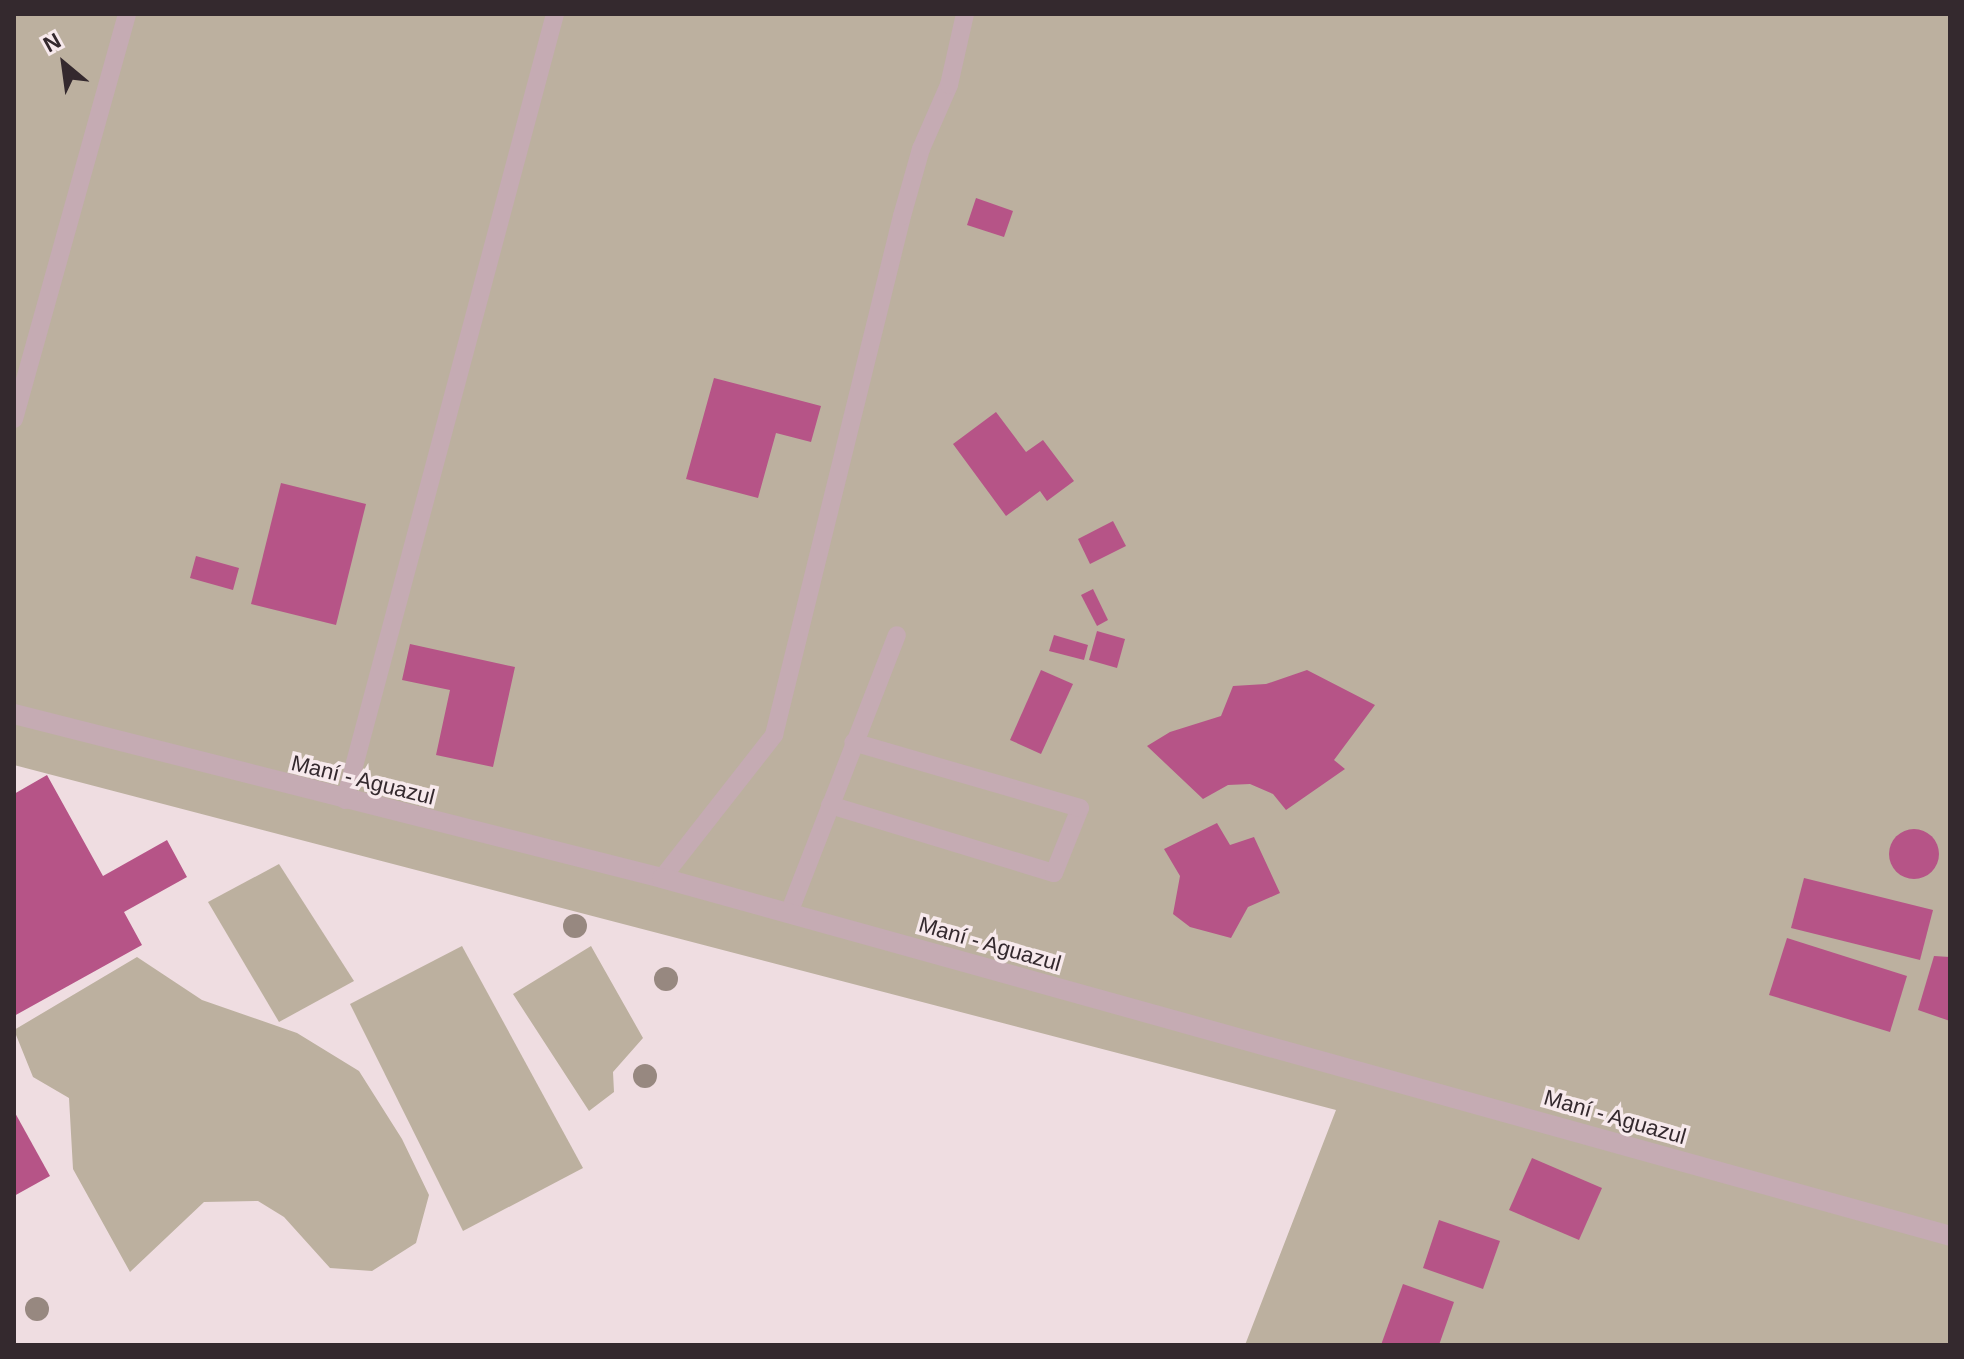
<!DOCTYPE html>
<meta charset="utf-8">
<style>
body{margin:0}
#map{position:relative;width:1964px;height:1359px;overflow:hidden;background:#efdde1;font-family:Helvetica,sans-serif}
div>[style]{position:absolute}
.green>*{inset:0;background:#bcb09f}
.building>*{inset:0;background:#b65487}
.round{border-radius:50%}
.service>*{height:18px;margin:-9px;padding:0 9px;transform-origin:9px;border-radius:9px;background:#c5abb3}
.tertiary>*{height:20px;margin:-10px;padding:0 10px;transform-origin:10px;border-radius:10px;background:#c5abb3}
.trees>*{width:24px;height:24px;margin:-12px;border-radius:50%;background:#978880}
span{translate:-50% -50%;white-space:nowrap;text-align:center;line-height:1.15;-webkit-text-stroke:7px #f7e9ec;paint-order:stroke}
.street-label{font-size:22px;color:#34292e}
.frame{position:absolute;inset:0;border:16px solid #34292e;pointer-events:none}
.north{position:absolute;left:24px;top:24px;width:80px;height:80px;-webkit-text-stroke:6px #f7e9ec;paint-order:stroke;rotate:331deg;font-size:22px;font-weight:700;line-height:32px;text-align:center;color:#34292e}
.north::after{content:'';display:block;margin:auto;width:28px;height:36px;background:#34292e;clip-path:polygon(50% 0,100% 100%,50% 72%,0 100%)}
</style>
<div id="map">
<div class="green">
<i style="clip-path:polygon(14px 14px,1950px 14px,1950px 1345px,1245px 1345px,1336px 1110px,14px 765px)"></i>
<i style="clip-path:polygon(279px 864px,354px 981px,279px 1022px,208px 902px)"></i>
<i style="clip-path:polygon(462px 946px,583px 1168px,463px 1231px,350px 1004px)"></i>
<i style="clip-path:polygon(591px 946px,643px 1038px,613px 1072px,614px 1092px,589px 1111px,513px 994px)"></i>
<i style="clip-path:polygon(137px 957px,202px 1000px,297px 1033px,359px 1071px,402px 1139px,429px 1195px,416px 1243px,372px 1271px,330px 1268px,284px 1217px,258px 1201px,204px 1202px,130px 1272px,73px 1169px,69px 1098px,33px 1077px,14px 1030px)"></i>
</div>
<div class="building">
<i style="clip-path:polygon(976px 198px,1013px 211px,1004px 237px,967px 225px)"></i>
<i style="clip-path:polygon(714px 378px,821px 406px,811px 442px,776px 433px,758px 498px,686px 479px)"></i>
<i style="clip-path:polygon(996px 412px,1026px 452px,1043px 440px,1074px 481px,1047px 501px,1040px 491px,1006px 516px,953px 444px)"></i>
<i style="clip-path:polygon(281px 483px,366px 504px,336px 625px,251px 604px)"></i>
<i style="clip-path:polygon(1113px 521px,1126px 546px,1090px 564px,1078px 539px)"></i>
<i style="clip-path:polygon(196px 556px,239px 568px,233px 590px,190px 578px)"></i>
<i style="clip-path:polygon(1093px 589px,1108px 620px,1097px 626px,1081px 595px)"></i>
<i style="clip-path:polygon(1097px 631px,1125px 639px,1117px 668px,1089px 660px)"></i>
<i style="clip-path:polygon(1054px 635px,1088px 645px,1084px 660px,1049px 651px)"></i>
<i style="clip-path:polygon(410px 644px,515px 667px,493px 767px,436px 755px,450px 690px,402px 680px)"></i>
<i style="clip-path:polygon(1041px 670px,1073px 684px,1041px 754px,1010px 740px)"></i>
<i style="clip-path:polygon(1307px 670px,1375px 705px,1334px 760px,1345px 769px,1286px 810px,1273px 794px,1250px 784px,1228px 785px,1203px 799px,1147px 746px,1170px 732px,1221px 716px,1233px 686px,1266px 684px)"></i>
<i style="clip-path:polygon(47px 775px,103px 876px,167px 840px,187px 877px,124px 912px,142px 945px,14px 1016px,14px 794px)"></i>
<i style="clip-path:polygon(1217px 823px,1230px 845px,1254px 837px,1280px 893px,1248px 907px,1231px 938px,1190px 927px,1173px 914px,1180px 876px,1164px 849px)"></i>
<i class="round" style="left:1889px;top:829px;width:50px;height:50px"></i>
<i style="clip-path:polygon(1804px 878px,1933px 910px,1920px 960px,1791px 928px)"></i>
<i style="clip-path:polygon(1787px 938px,1907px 976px,1890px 1032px,1769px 995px)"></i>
<i style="clip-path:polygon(1934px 956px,1950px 957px,1950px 1021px,1918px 1010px)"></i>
<i style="clip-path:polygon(14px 1111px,50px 1176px,14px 1196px)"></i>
<i style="clip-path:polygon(1532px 1158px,1602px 1188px,1579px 1240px,1509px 1210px)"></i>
<i style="clip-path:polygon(1439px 1220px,1500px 1241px,1483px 1289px,1423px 1268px)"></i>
<i style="clip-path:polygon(1403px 1284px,1454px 1302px,1439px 1345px,1381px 1345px)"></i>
</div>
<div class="service">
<i style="left:14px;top:419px;width:420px;rotate:-74.4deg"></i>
<i style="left:345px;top:800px;width:814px;rotate:-75.04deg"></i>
<i style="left:830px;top:805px;width:234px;rotate:16.9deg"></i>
<i style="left:1054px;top:873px;width:70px;rotate:-68.2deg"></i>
<i style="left:1080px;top:808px;width:236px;rotate:-163.8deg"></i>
<i style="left:662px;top:878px;width:182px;rotate:-51.9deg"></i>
<i style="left:774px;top:735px;width:535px;rotate:-76.15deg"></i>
<i style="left:902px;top:216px;width:70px;rotate:-74.2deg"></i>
<i style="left:921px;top:149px;width:70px;rotate:-66.4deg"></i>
<i style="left:949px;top:85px;width:73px;rotate:-77.3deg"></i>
<i style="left:789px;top:913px;width:298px;rotate:-68.8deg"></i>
</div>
<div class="tertiary">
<i style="left:14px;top:714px;width:668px;rotate:14.2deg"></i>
<i style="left:662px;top:878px;width:1337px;rotate:15.53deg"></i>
</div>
<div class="trees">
<i style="left:575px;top:926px"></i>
<i style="left:666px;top:979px"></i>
<i style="left:645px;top:1076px"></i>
<i style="left:37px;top:1309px"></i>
</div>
<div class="street-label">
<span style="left:363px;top:780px;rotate:14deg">Maní - Aguazul</span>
<span style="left:990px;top:944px;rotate:16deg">Maní - Aguazul</span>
<span style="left:1615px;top:1117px;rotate:16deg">Maní - Aguazul</span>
</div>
<div class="frame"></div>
<div class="north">N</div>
</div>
